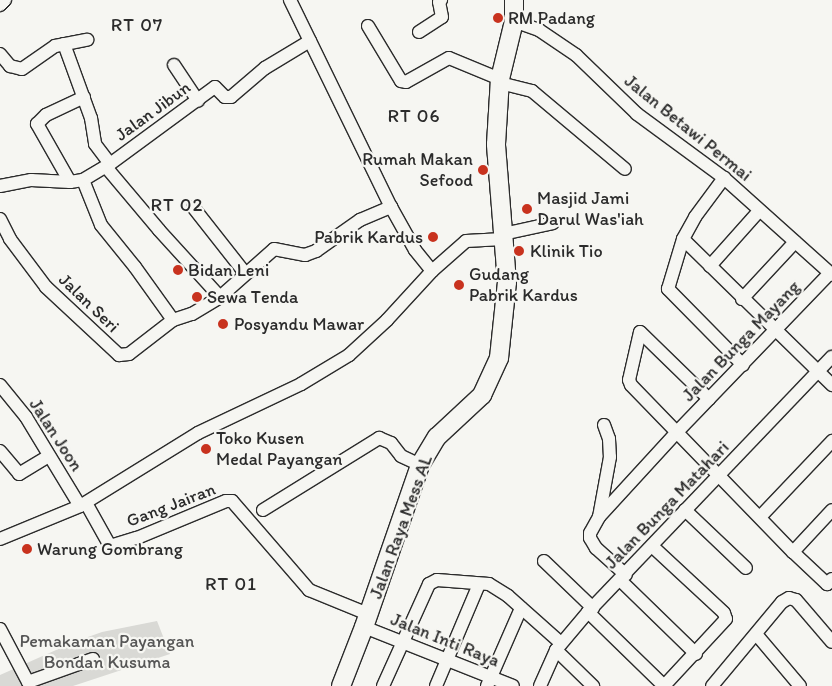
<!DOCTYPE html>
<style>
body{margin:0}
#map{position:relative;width:832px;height:686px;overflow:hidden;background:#f6f6f2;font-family:Itim,sans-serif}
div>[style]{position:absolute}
.green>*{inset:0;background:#d9d9d5}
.roads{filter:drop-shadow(1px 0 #2b2b2b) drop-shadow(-1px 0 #2b2b2b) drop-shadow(0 1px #2b2b2b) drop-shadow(0 -1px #2b2b2b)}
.street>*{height:12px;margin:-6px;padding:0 6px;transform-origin:6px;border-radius:6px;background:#f6f6f2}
.secondary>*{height:18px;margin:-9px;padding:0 9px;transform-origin:9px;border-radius:9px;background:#f6f6f2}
.dots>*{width:14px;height:14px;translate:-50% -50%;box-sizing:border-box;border:2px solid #f6f6f2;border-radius:50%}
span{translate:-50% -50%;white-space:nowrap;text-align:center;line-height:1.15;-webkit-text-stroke:4.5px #f6f6f2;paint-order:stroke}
.poi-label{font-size:18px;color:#2b2b2b}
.left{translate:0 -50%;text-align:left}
.right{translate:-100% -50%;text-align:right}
.street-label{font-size:18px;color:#2b2b2b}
.park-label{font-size:18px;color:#565656}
.neighbourhood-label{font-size:19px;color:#2b2b2b;letter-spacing:1px}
</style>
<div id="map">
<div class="green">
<i style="clip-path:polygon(157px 621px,170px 654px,73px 686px,0 686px,0 675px,74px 642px,102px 632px)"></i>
</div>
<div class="roads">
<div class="street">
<i style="left:0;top:5px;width:7px;rotate:-45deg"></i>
<i style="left:514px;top:21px;width:27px;rotate:20deg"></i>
<i style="left:539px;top:30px;width:45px;rotate:34deg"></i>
<i style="left:576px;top:55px;width:85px;rotate:44deg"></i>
<i style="left:637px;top:114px;width:108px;rotate:36.3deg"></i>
<i style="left:724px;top:178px;width:145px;rotate:41.9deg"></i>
<i style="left:368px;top:26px;width:64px;rotate:59deg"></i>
<i style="left:401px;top:81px;width:5px;rotate:11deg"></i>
<i style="left:406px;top:82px;width:49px;rotate:-29.2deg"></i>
<i style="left:449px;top:58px;width:55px;rotate:22.4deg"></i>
<i style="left:419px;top:32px;width:27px;rotate:-33deg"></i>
<i style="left:442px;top:17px;width:15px;rotate:-101deg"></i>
<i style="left:439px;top:2px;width:3px;rotate:-45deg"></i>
<i style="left:310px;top:41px;width:185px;rotate:64deg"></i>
<i style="left:391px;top:207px;width:49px;rotate:60.8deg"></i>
<i style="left:415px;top:250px;width:27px;rotate:51deg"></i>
<i style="left:64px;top:44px;width:79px;rotate:70deg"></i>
<i style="left:91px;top:118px;width:26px;rotate:81deg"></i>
<i style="left:95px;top:144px;width:25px;rotate:53deg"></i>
<i style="left:0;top:54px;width:16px;rotate:50deg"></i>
<i style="left:10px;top:66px;width:12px;rotate:14deg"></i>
<i style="left:22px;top:69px;width:40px;rotate:-34.9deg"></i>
<i style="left:55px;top:46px;width:33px;rotate:-11deg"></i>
<i style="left:174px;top:65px;width:43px;rotate:56.3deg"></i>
<i style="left:500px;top:83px;width:33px;rotate:14deg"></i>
<i style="left:532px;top:91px;width:121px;rotate:40deg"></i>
<i style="left:106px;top:167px;width:82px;rotate:49.9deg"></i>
<i style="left:159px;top:230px;width:91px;rotate:47.7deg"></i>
<i style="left:83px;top:180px;width:48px;rotate:68.2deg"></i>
<i style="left:101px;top:225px;width:54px;rotate:51deg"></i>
<i style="left:135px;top:267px;width:65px;rotate:54.4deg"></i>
<i style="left:70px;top:182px;width:67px;rotate:-119.6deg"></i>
<i style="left:37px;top:124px;width:13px;rotate:-45deg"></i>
<i style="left:46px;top:115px;width:42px;rotate:-25.3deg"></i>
<i style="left:0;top:186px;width:32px;rotate:-11deg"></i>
<i style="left:31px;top:180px;width:39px;rotate:3deg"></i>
<i style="left:70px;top:182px;width:13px;rotate:-9deg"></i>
<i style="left:83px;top:180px;width:31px;rotate:-31deg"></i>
<i style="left:110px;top:164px;width:130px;rotate:-36.3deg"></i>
<i style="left:215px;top:87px;width:14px;rotate:45deg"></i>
<i style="left:225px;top:97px;width:6px"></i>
<i style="left:231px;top:97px;width:45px;rotate:-40.5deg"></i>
<i style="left:265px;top:68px;width:52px;rotate:-31deg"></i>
<i style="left:310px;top:41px;width:46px;rotate:-116deg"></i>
<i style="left:193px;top:207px;width:84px;rotate:51.8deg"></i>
<i style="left:0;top:219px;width:22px;rotate:63deg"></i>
<i style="left:10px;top:239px;width:60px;rotate:53.1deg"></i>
<i style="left:46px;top:287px;width:100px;rotate:43deg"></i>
<i style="left:119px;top:355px;width:10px;rotate:-6deg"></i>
<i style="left:129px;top:354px;width:56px;rotate:-37.7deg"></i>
<i style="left:173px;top:320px;width:20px;rotate:-18deg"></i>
<i style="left:192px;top:314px;width:33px;rotate:-31deg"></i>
<i style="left:220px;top:297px;width:72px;rotate:-41.6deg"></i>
<i style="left:274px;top:249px;width:32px;rotate:11deg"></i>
<i style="left:305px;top:255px;width:12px;rotate:-20deg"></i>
<i style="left:316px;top:251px;width:54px;rotate:-35.2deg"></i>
<i style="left:360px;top:220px;width:34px;rotate:-23deg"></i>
<i style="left:503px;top:234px;width:51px;rotate:-12.4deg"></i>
<i style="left:683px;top:239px;width:25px;rotate:-61deg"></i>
<i style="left:695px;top:217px;width:49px;rotate:-53.4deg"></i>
<i style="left:710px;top:266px;width:74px;rotate:-48.3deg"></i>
<i style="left:742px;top:299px;width:78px;rotate:-47.1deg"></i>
<i style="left:743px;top:365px;width:107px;rotate:-134.6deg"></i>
<i style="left:668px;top:289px;width:52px;rotate:-73.3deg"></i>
<i style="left:683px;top:239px;width:209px;rotate:44.4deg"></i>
<i style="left:0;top:385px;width:41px;rotate:50.9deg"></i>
<i style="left:26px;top:417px;width:104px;rotate:58.8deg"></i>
<i style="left:709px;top:399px;width:96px;rotate:-135.8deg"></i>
<i style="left:640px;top:332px;width:49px;rotate:102.9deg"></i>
<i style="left:629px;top:380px;width:5px;rotate:68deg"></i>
<i style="left:631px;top:385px;width:233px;rotate:45.9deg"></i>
<i style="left:793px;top:552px;width:47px;rotate:43.3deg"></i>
<i style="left:827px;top:584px;width:7px;rotate:-45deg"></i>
<i style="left:604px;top:425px;width:15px;rotate:70deg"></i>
<i style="left:609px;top:439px;width:18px;rotate:87deg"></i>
<i style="left:610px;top:457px;width:61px;rotate:100.4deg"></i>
<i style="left:599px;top:517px;width:18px;rotate:119deg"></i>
<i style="left:590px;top:533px;width:5px;rotate:90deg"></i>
<i style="left:590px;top:538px;width:12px;rotate:59deg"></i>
<i style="left:596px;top:548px;width:40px;rotate:42deg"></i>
<i style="left:0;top:451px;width:30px;rotate:50deg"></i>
<i style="left:19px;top:474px;width:35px;rotate:-31deg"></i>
<i style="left:86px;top:503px;width:49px;rotate:60.8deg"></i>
<i style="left:110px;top:546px;width:28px;rotate:-17deg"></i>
<i style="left:137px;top:538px;width:96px;rotate:-22.6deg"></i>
<i style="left:226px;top:501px;width:6px"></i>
<i style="left:232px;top:501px;width:118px;rotate:49.1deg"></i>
<i style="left:309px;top:590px;width:64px;rotate:22.1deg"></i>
<i style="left:263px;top:510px;width:137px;rotate:-31.8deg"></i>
<i style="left:379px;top:438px;width:13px;rotate:23deg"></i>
<i style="left:391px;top:443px;width:16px;rotate:52deg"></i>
<i style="left:401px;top:456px;width:21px;rotate:25deg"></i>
<i style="left:685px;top:510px;width:84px;rotate:43.6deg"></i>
<i style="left:599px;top:517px;width:115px;rotate:-47.5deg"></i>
<i style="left:677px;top:432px;width:221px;rotate:-46.1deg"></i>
<i style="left:760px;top:517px;width:105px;rotate:-46.5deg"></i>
<i style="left:0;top:539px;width:87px;rotate:-22.4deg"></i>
<i style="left:80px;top:506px;width:139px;rotate:-31.7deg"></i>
<i style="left:198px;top:433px;width:114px;rotate:-25.4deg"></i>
<i style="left:301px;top:384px;width:56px;rotate:-31.1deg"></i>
<i style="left:349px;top:355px;width:52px;rotate:-42.6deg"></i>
<i style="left:387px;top:320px;width:67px;rotate:-47.4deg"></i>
<i style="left:432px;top:271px;width:45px;rotate:-41.4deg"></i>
<i style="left:466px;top:241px;width:37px;rotate:-3deg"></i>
<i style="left:652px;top:546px;width:98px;rotate:42.9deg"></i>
<i style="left:724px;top:613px;width:6px;rotate:72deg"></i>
<i style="left:726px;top:619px;width:91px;rotate:132.8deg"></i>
<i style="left:793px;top:552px;width:57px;rotate:-47.1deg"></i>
<i style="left:544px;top:561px;width:68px;rotate:43.8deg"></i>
<i style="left:620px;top:580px;width:106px;rotate:44.2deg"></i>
<i style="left:588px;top:612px;width:106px;rotate:44.2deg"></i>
<i style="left:364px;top:627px;width:160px;rotate:21.6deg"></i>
<i style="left:0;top:629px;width:60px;rotate:62.2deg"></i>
<i style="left:28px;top:682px;width:69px;rotate:-19.5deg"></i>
<i style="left:756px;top:634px;width:68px;rotate:49.8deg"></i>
<i style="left:556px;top:650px;width:52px;rotate:44.2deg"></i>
<i style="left:383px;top:686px;width:112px;rotate:-65.7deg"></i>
<i style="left:429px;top:584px;width:9px;rotate:-27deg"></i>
<i style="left:437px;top:580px;width:52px;rotate:4.4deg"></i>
<i style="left:489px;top:584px;width:22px;rotate:32deg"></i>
<i style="left:508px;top:596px;width:71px;rotate:41.6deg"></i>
<i style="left:436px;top:686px;width:111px;rotate:-67.1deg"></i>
<i style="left:487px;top:686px;width:85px;rotate:-66.4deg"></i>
<i style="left:540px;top:686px;width:39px;rotate:-66deg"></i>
<i style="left:556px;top:650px;width:50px;rotate:-49.9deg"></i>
<i style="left:588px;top:612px;width:353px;rotate:-46.3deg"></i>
<i style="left:712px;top:686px;width:109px;rotate:-50.2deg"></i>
<i style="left:782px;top:602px;width:8px;rotate:-30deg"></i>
<i style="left:789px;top:598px;width:7px;rotate:16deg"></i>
<i style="left:796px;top:600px;width:55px;rotate:49.4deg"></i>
</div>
<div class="secondary">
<i style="left:341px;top:686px;width:63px;rotate:-68.7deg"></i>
<i style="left:364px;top:627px;width:171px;rotate:-70.9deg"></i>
<i style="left:420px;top:465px;width:33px;rotate:-59deg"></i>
<i style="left:437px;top:437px;width:62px;rotate:-43deg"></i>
<i style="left:482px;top:395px;width:41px;rotate:-65.3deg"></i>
<i style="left:499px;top:358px;width:76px;rotate:-84deg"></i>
<i style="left:507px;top:282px;width:138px;rotate:-94.6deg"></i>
<i style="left:496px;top:144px;width:65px;rotate:-86.5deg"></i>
<i style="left:500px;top:79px;width:60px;rotate:-76.4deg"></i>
<i style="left:514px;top:21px;width:21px;rotate:-90deg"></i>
</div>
</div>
<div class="dots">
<i style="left:498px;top:18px;background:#c8321e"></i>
<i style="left:483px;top:170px;background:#c8321e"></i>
<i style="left:527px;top:209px;background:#c8321e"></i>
<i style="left:433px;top:237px;background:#c8321e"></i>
<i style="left:519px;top:251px;background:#c8321e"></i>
<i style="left:178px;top:270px;background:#c8321e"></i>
<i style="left:459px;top:285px;background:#c8321e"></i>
<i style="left:197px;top:297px;background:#c8321e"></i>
<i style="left:223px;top:324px;background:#c8321e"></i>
<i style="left:206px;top:449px;background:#c8321e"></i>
<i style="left:27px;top:549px;background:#c8321e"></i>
</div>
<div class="poi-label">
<span class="left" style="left:508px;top:18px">RM Padang</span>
<span class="right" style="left:473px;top:170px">Rumah Makan<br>Sefood</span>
<span class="left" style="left:537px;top:209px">Masjid Jami<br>Darul Was'iah</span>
<span class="right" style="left:423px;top:237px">Pabrik Kardus</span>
<span class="left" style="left:530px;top:251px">Klinik Tio</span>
<span class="left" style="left:188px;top:270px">Bidan Leni</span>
<span class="left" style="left:469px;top:285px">Gudang<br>Pabrik Kardus</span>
<span class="left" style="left:207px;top:297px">Sewa Tenda</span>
<span class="left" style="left:234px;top:324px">Posyandu Mawar</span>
<span class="left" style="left:216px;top:449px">Toko Kusen<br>Medal Payangan</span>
<span class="left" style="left:37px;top:549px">Warung Gombrang</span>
</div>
<div class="street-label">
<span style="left:153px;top:111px;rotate:-36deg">Jalan Jibun</span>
<span style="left:688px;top:128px;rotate:39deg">Jalan Betawi Permai</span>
<span style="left:89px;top:303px;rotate:44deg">Jalan Seri</span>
<span style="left:741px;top:341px;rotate:-46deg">Jalan Bunga Mayang</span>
<span style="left:56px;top:435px;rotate:57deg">Jalan Joon</span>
<span style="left:171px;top:505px;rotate:-21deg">Gang Jairan</span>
<span style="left:667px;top:505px;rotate:-46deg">Jalan Bunga Matahari</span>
<span style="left:401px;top:527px;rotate:-70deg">Jalan Raya Mess AL</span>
<span style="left:445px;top:640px;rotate:22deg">Jalan Inti Raya</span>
</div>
<div class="park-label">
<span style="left:107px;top:652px">Pemakaman Payangan<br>Bondan Kusuma</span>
</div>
<div class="neighbourhood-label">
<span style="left:137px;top:25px">RT 07</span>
<span style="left:414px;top:116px">RT 06</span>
<span style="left:177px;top:205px">RT 02</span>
<span style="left:231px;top:584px">RT 01</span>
</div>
</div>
